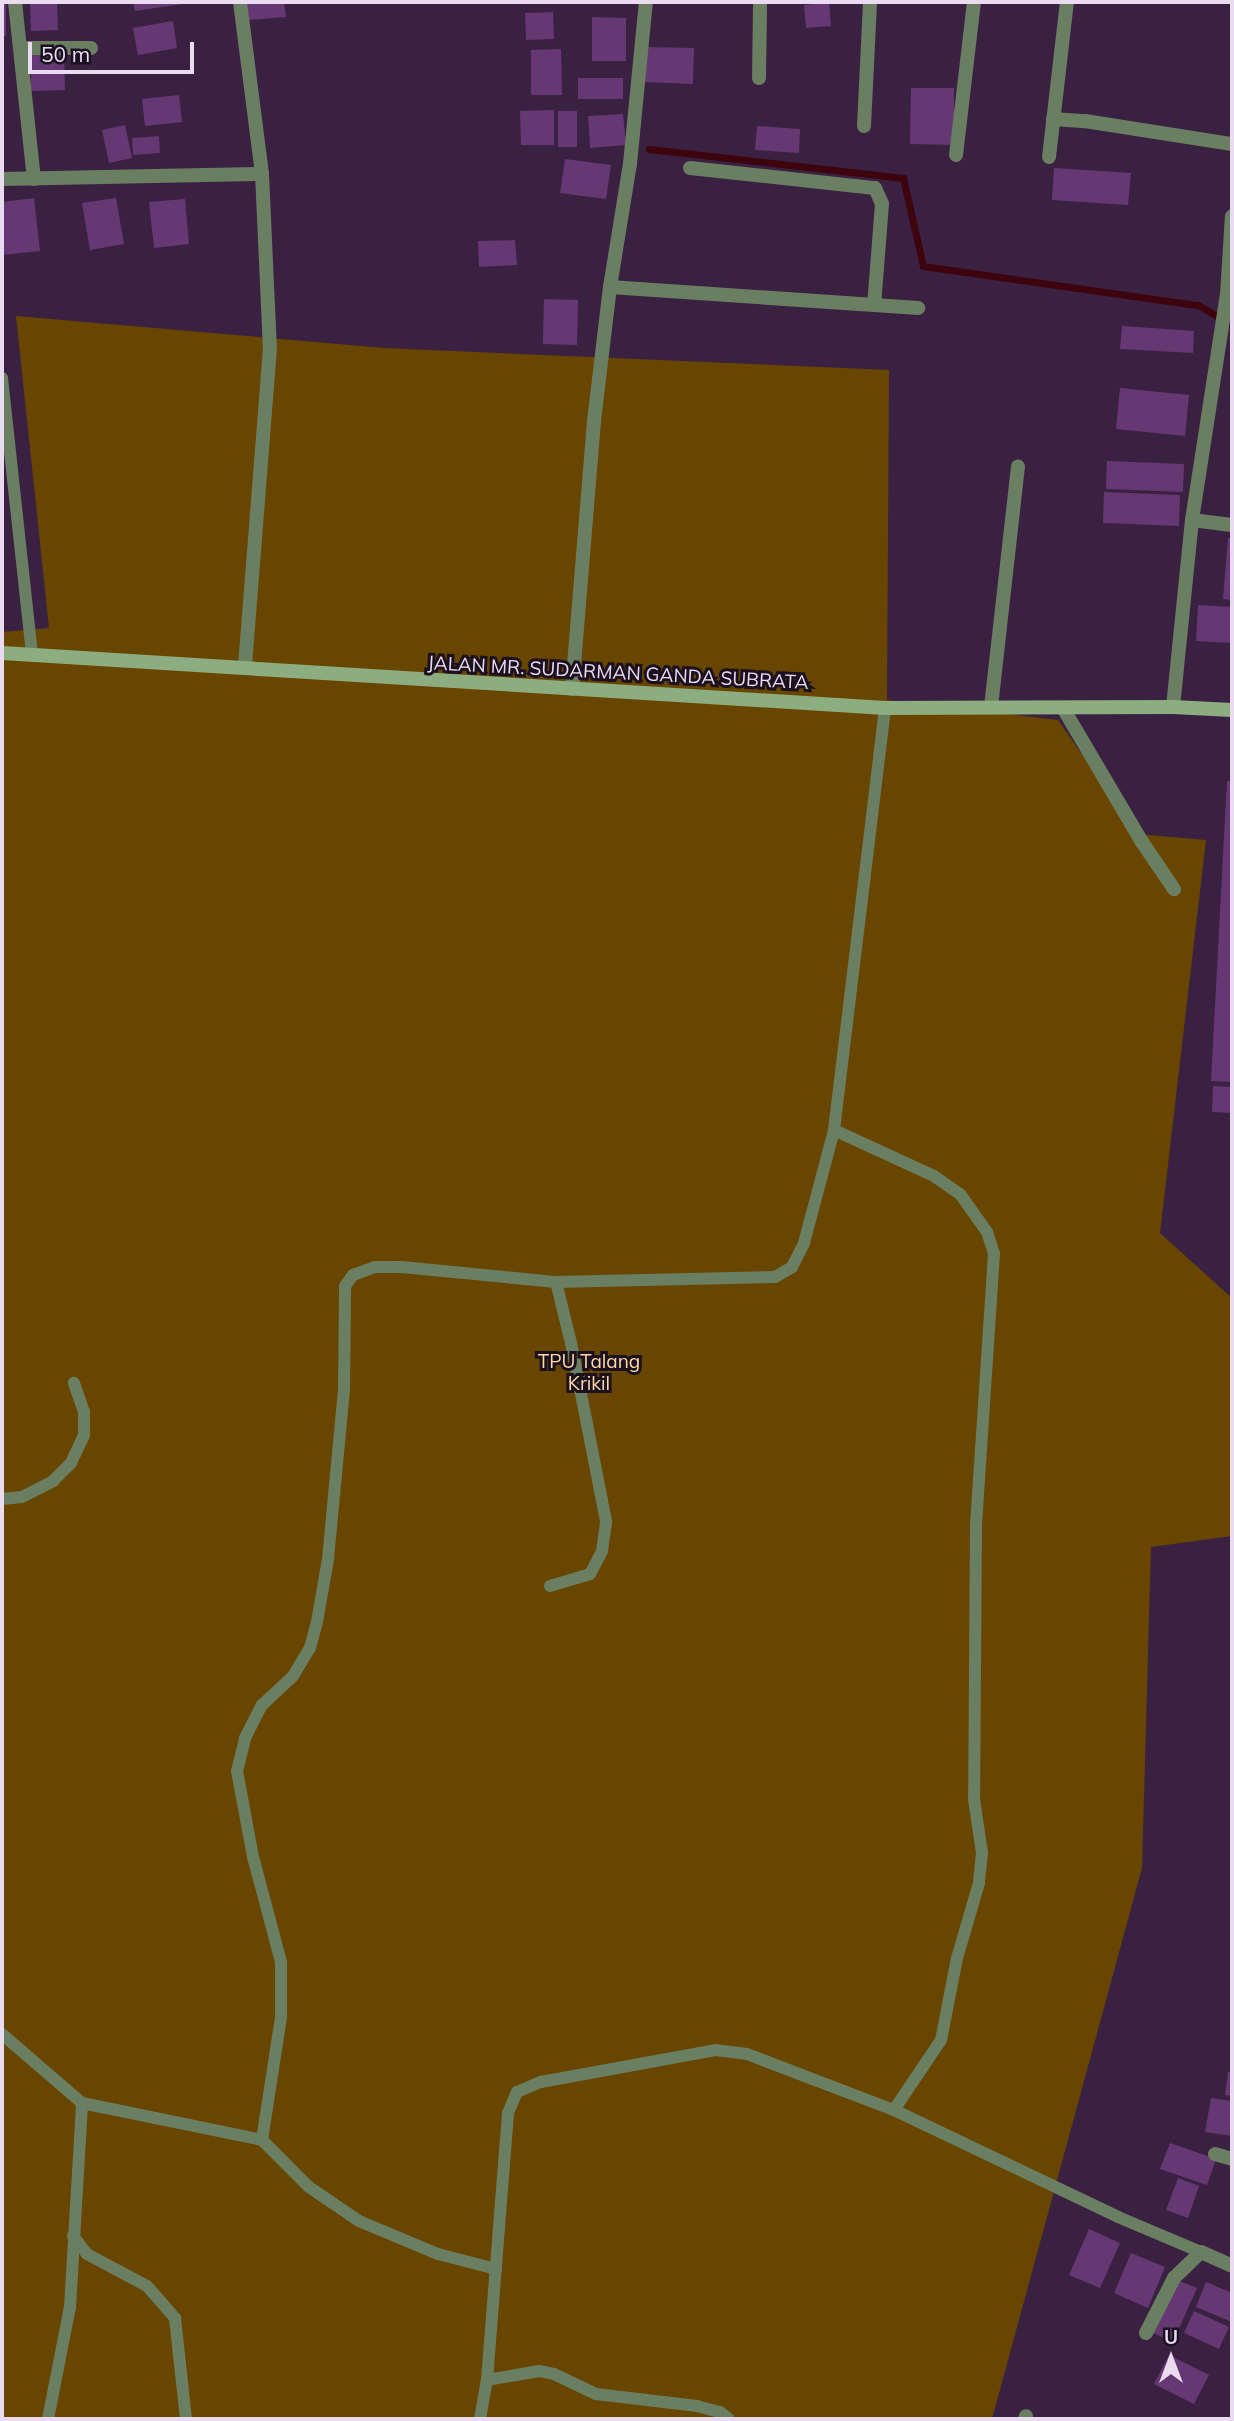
<!DOCTYPE html>
<style>
body{margin:0}
#map{position:relative;width:1234px;height:2421px;overflow:hidden;background:#3a2142;font-family:Mulish,sans-serif}
div>[style]{position:absolute}
.green>*{inset:0;background:#684600}
.stream>*{height:7px;margin:-3.5px;padding:0 3.5px;transform-origin:3.5px;border-radius:3.5px;background:#3d040e}
.building>*{inset:0;background:#653873}
.lane>*{height:12px;margin:-6px;padding:0 6px;transform-origin:6px;border-radius:6px;background:#6a7e62}
.street>*{height:14px;margin:-7px;padding:0 7px;transform-origin:7px;border-radius:7px;background:#6a7e62}
.secondary>*{height:14px;margin:-7px;padding:0 7px;transform-origin:7px;border-radius:7px;background:#8cad80}
span{translate:-50% -50%;white-space:nowrap;text-align:center;line-height:1.15;-webkit-text-stroke:6px #1b101f;paint-order:stroke}
.street-label{font-size:19px;color:#ebdbf1}
.park-label{font-size:19px;color:#fed9a1}
.frame{position:absolute;inset:0;border:4px solid #ebdbf1;pointer-events:none}
.north{position:absolute;left:1136px;top:2323px;width:70px;height:70px;-webkit-text-stroke:5px #1b101f;paint-order:stroke;rotate:0deg;font-size:19px;font-weight:700;line-height:28px;text-align:center;color:#ebdbf1}
.north::after{content:'';display:block;margin:auto;width:24px;height:32px;background:#ebdbf1;clip-path:polygon(50% 0,100% 100%,50% 72%,0 100%)}
.scale{position:absolute;left:28px;top:42px;width:166px;height:32px;box-sizing:border-box;border:4px solid #ebdbf1;border-top:0;padding-left:9px;font-size:21px;line-height:24px;white-space:nowrap;color:#ebdbf1;-webkit-text-stroke:5px #1b101f;paint-order:stroke}
</style>
<div id="map">
<div class="green">
<i style="clip-path:polygon(16px 316px,384px 348px,889px 370px,887px 700px,1058px 720px,1137px 834px,1206px 840px,1160px 1233px,1232px 1298px,1232px 1536px,1151px 1547px,1142px 1868px,992px 2419px,2px 2419px,2px 632px,49px 628px)"></i>
</div>
<div class="stream">
<i style="left:649px;top:149px;width:256px;rotate:6.5deg"></i>
<i style="left:903px;top:178px;width:90px;rotate:77.2deg"></i>
<i style="left:923px;top:266px;width:278px;rotate:8.1deg"></i>
<i style="left:1198px;top:305px;width:39px;rotate:30deg"></i>
</div>
<div class="building">
<i style="clip-path:polygon(30px 2px,57px 2px,58px 30px,31px 31px)"></i>
<i style="clip-path:polygon(133px 2px,182px 2px,183px 4px,135px 11px)"></i>
<i style="clip-path:polygon(247px 2px,284px 2px,286px 17px,249px 20px)"></i>
<i style="clip-path:polygon(829px 2px,831px 26px,806px 28px,804px 5px)"></i>
<i style="clip-path:polygon(2px 4px,6px 4px,6px 36px,2px 36px)"></i>
<i style="clip-path:polygon(553px 12px,554px 39px,526px 40px,525px 13px)"></i>
<i style="clip-path:polygon(592px 17px,626px 18px,626px 61px,592px 61px)"></i>
<i style="clip-path:polygon(173px 21px,177px 48px,138px 55px,133px 28px)"></i>
<i style="clip-path:polygon(646px 47px,694px 48px,693px 84px,645px 82px)"></i>
<i style="clip-path:polygon(561px 49px,562px 95px,531px 95px,531px 50px)"></i>
<i style="clip-path:polygon(64px 53px,65px 90px,31px 91px,31px 54px)"></i>
<i style="clip-path:polygon(578px 78px,623px 78px,623px 99px,578px 99px)"></i>
<i style="clip-path:polygon(911px 88px,954px 88px,954px 145px,910px 144px)"></i>
<i style="clip-path:polygon(179px 95px,182px 122px,145px 126px,142px 99px)"></i>
<i style="clip-path:polygon(554px 110px,554px 145px,521px 145px,520px 111px)"></i>
<i style="clip-path:polygon(558px 111px,577px 111px,577px 147px,558px 147px)"></i>
<i style="clip-path:polygon(623px 114px,626px 145px,590px 148px,588px 116px)"></i>
<i style="clip-path:polygon(125px 125px,132px 158px,109px 163px,102px 130px)"></i>
<i style="clip-path:polygon(757px 126px,800px 129px,799px 153px,755px 150px)"></i>
<i style="clip-path:polygon(159px 136px,160px 153px,133px 155px,132px 138px)"></i>
<i style="clip-path:polygon(565px 159px,611px 165px,606px 199px,560px 193px)"></i>
<i style="clip-path:polygon(1054px 168px,1131px 173px,1128px 205px,1052px 200px)"></i>
<i style="clip-path:polygon(34px 198px,40px 251px,2px 255px,2px 202px)"></i>
<i style="clip-path:polygon(116px 198px,124px 244px,90px 250px,82px 203px)"></i>
<i style="clip-path:polygon(185px 199px,189px 244px,154px 248px,149px 202px)"></i>
<i style="clip-path:polygon(515px 240px,517px 265px,479px 267px,478px 241px)"></i>
<i style="clip-path:polygon(544px 299px,578px 300px,577px 345px,543px 344px)"></i>
<i style="clip-path:polygon(1122px 326px,1194px 331px,1193px 353px,1120px 349px)"></i>
<i style="clip-path:polygon(1120px 388px,1189px 395px,1185px 436px,1116px 429px)"></i>
<i style="clip-path:polygon(1107px 461px,1184px 464px,1183px 492px,1106px 489px)"></i>
<i style="clip-path:polygon(1104px 492px,1180px 495px,1179px 526px,1103px 523px)"></i>
<i style="clip-path:polygon(1228px 538px,1232px 538px,1232px 600px,1223px 599px)"></i>
<i style="clip-path:polygon(1198px 605px,1232px 607px,1232px 643px,1196px 641px)"></i>
<i style="clip-path:polygon(1227px 781px,1232px 781px,1232px 1082px,1211px 1081px)"></i>
<i style="clip-path:polygon(1213px 1086px,1232px 1087px,1232px 1113px,1212px 1112px)"></i>
<i style="clip-path:polygon(1228px 2072px,1232px 2073px,1232px 2096px,1225px 2095px)"></i>
<i style="clip-path:polygon(1211px 2098px,1232px 2101px,1232px 2136px,1205px 2132px)"></i>
<i style="clip-path:polygon(1170px 2143px,1216px 2159px,1207px 2185px,1160px 2169px)"></i>
<i style="clip-path:polygon(1178px 2178px,1199px 2186px,1188px 2218px,1166px 2210px)"></i>
<i style="clip-path:polygon(1089px 2229px,1120px 2243px,1100px 2288px,1069px 2275px)"></i>
<i style="clip-path:polygon(1131px 2253px,1165px 2267px,1148px 2308px,1114px 2293px)"></i>
<i style="clip-path:polygon(1177px 2280px,1197px 2288px,1173px 2342px,1153px 2333px)"></i>
<i style="clip-path:polygon(1206px 2282px,1232px 2293px,1232px 2322px,1196px 2307px)"></i>
<i style="clip-path:polygon(1194px 2311px,1229px 2327px,1219px 2349px,1184px 2333px)"></i>
<i style="clip-path:polygon(1169px 2355px,1209px 2375px,1194px 2404px,1154px 2384px)"></i>
</div>
<div class="lane">
<i style="left:2px;top:378px;width:279px;rotate:83.8deg"></i>
<i style="left:834px;top:1130px;width:110px;rotate:24.7deg"></i>
<i style="left:934px;top:1176px;width:32px;rotate:35deg"></i>
<i style="left:960px;top:1194px;width:47px;rotate:54.6deg"></i>
<i style="left:987px;top:1232px;width:23px;rotate:72deg"></i>
<i style="left:994px;top:1254px;width:273px;rotate:93.8deg"></i>
<i style="left:976px;top:1526px;width:273px;rotate:90.4deg"></i>
<i style="left:974px;top:1799px;width:55px;rotate:81.6deg"></i>
<i style="left:982px;top:1853px;width:30px;rotate:96deg"></i>
<i style="left:979px;top:1883px;width:78px;rotate:106.3deg"></i>
<i style="left:957px;top:1958px;width:84px;rotate:101deg"></i>
<i style="left:941px;top:2040px;width:84px;rotate:123.9deg"></i>
<i style="left:2px;top:1499px;width:20px;rotate:-6deg"></i>
<i style="left:22px;top:1497px;width:35px;rotate:-27deg"></i>
<i style="left:53px;top:1481px;width:25px;rotate:-45deg"></i>
<i style="left:71px;top:1463px;width:31px;rotate:-65deg"></i>
<i style="left:84px;top:1435px;width:23px;rotate:-90deg"></i>
<i style="left:84px;top:1412px;width:31px;rotate:-109deg"></i>
<i style="left:550px;top:1586px;width:42px;rotate:-16.7deg"></i>
<i style="left:590px;top:1574px;width:26px;rotate:-62deg"></i>
<i style="left:602px;top:1551px;width:30px;rotate:-82deg"></i>
<i style="left:606px;top:1521px;width:181px;rotate:-101.1deg"></i>
<i style="left:571px;top:1343px;width:63px;rotate:-103.8deg"></i>
<i style="left:2px;top:2034px;width:106px;rotate:40.8deg"></i>
<i style="left:82px;top:2103px;width:184px;rotate:11.6deg"></i>
<i style="left:262px;top:2140px;width:66px;rotate:45deg"></i>
<i style="left:309px;top:2187px;width:60px;rotate:34.2deg"></i>
<i style="left:359px;top:2221px;width:86px;rotate:22.7deg"></i>
<i style="left:438px;top:2254px;width:60px;rotate:14.5deg"></i>
<i style="left:262px;top:2140px;width:124px;rotate:-81.2deg"></i>
<i style="left:281px;top:2017px;width:55px;rotate:-90deg"></i>
<i style="left:281px;top:1962px;width:109px;rotate:-104.9deg"></i>
<i style="left:253px;top:1857px;width:87px;rotate:-100.5deg"></i>
<i style="left:237px;top:1771px;width:34px;rotate:-76deg"></i>
<i style="left:245px;top:1738px;width:37px;rotate:-63deg"></i>
<i style="left:262px;top:1705px;width:42px;rotate:-43.1deg"></i>
<i style="left:293px;top:1676px;width:33px;rotate:-59deg"></i>
<i style="left:310px;top:1648px;width:27px;rotate:-75deg"></i>
<i style="left:317px;top:1622px;width:64px;rotate:-80.1deg"></i>
<i style="left:328px;top:1559px;width:171px;rotate:-84.6deg"></i>
<i style="left:344px;top:1389px;width:103px;rotate:-89.4deg"></i>
<i style="left:345px;top:1286px;width:14px;rotate:-54deg"></i>
<i style="left:353px;top:1275px;width:23px;rotate:-20deg"></i>
<i style="left:375px;top:1267px;width:27px"></i>
<i style="left:402px;top:1267px;width:155px;rotate:5.6deg"></i>
<i style="left:556px;top:1282px;width:219px;rotate:-1.3deg"></i>
<i style="left:775px;top:1277px;width:20px;rotate:-30deg"></i>
<i style="left:792px;top:1267px;width:27px;rotate:-63deg"></i>
<i style="left:804px;top:1243px;width:117px;rotate:-75.1deg"></i>
<i style="left:834px;top:1130px;width:425px;rotate:-83.1deg"></i>
<i style="left:73px;top:2236px;width:23px;rotate:52deg"></i>
<i style="left:87px;top:2254px;width:68px;rotate:28.1deg"></i>
<i style="left:147px;top:2286px;width:43px;rotate:48.8deg"></i>
<i style="left:175px;top:2318px;width:102px;rotate:83.8deg"></i>
<i style="left:487px;top:2380px;width:53px;rotate:-9.8deg"></i>
<i style="left:539px;top:2371px;width:15px;rotate:11deg"></i>
<i style="left:554px;top:2374px;width:47px;rotate:25.5deg"></i>
<i style="left:596px;top:2394px;width:102px;rotate:6.8deg"></i>
<i style="left:697px;top:2406px;width:24px;rotate:15deg"></i>
<i style="left:720px;top:2412px;width:11px;rotate:38deg"></i>
<i style="left:48px;top:2419px;width:114px;rotate:-78.9deg"></i>
<i style="left:70px;top:2307px;width:204px;rotate:-86.6deg"></i>
<i style="left:480px;top:2419px;width:40px;rotate:-80deg"></i>
<i style="left:487px;top:2380px;width:268px;rotate:-85.5deg"></i>
<i style="left:508px;top:2113px;width:23px;rotate:-67deg"></i>
<i style="left:517px;top:2092px;width:26px;rotate:-23deg"></i>
<i style="left:541px;top:2082px;width:177px;rotate:-10.4deg"></i>
<i style="left:715px;top:2050px;width:32px;rotate:7deg"></i>
<i style="left:747px;top:2054px;width:157px;rotate:20.9deg"></i>
<i style="left:894px;top:2110px;width:248px;rotate:25.5deg"></i>
<i style="left:1118px;top:2217px;width:90px;rotate:22.9deg"></i>
</div>
<div class="street">
<i style="left:15px;top:2px;width:178px;rotate:83.9deg"></i>
<i style="left:240px;top:2px;width:173px;rotate:82.7deg"></i>
<i style="left:262px;top:174px;width:174px;rotate:87.4deg"></i>
<i style="left:270px;top:348px;width:321px;rotate:94.5deg"></i>
<i style="left:22px;top:48px;width:69px"></i>
<i style="left:759px;top:78px;width:76px;rotate:-89.2deg"></i>
<i style="left:1053px;top:119px;width:32px;rotate:4deg"></i>
<i style="left:1085px;top:121px;width:149px;rotate:8.9deg"></i>
<i style="left:864px;top:126px;width:124px;rotate:-87.2deg"></i>
<i style="left:956px;top:155px;width:154px;rotate:-83.3deg"></i>
<i style="left:1049px;top:157px;width:156px;rotate:-83.4deg"></i>
<i style="left:690px;top:168px;width:186px;rotate:6.2deg"></i>
<i style="left:875px;top:188px;width:17px;rotate:66deg"></i>
<i style="left:882px;top:204px;width:101px;rotate:94.5deg"></i>
<i style="left:2px;top:179px;width:260px;rotate:-1.1deg"></i>
<i style="left:610px;top:287px;width:309px;rotate:3.9deg"></i>
<i style="left:1192px;top:520px;width:40px;rotate:7.1deg"></i>
<i style="left:572px;top:689px;width:269px;rotate:-85.3deg"></i>
<i style="left:594px;top:421px;width:135px;rotate:-83.2deg"></i>
<i style="left:610px;top:287px;width:125px;rotate:-80.8deg"></i>
<i style="left:630px;top:164px;width:163px;rotate:-84.4deg"></i>
<i style="left:991px;top:707px;width:242px;rotate:-83.6deg"></i>
<i style="left:1173px;top:707px;width:188px;rotate:-84.2deg"></i>
<i style="left:1192px;top:520px;width:228px;rotate:-81.2deg"></i>
<i style="left:1227px;top:295px;width:79px;rotate:-86.4deg"></i>
<i style="left:1063px;top:708px;width:156px;rotate:59.5deg"></i>
<i style="left:1142px;top:842px;width:57px;rotate:55.8deg"></i>
<i style="left:1215px;top:2154px;width:18px;rotate:16deg"></i>
<i style="left:1146px;top:2333px;width:62px;rotate:-63deg"></i>
<i style="left:1174px;top:2278px;width:37px;rotate:-44deg"></i>
<i style="left:1201px;top:2252px;width:34px;rotate:24deg"></i>
<i style="left:1025px;top:2419px;width:3px;rotate:-72deg"></i>
</div>
<div class="secondary">
<i style="left:2px;top:653px;width:885px;rotate:3.56deg"></i>
<i style="left:885px;top:708px;width:288px;rotate:-0.2deg"></i>
<i style="left:1173px;top:707px;width:59px;rotate:2.9deg"></i>
</div>
<div class="street-label">
<span style="left:618px;top:673px;rotate:3deg">JALAN MR. SUDARMAN GANDA SUBRATA</span>
</div>
<div class="park-label">
<span style="left:589px;top:1373px">TPU Talang<br>Krikil</span>
</div>
<div class="frame"></div>
<div class="north">U</div>
<div class="scale">50 m</div>
</div>
